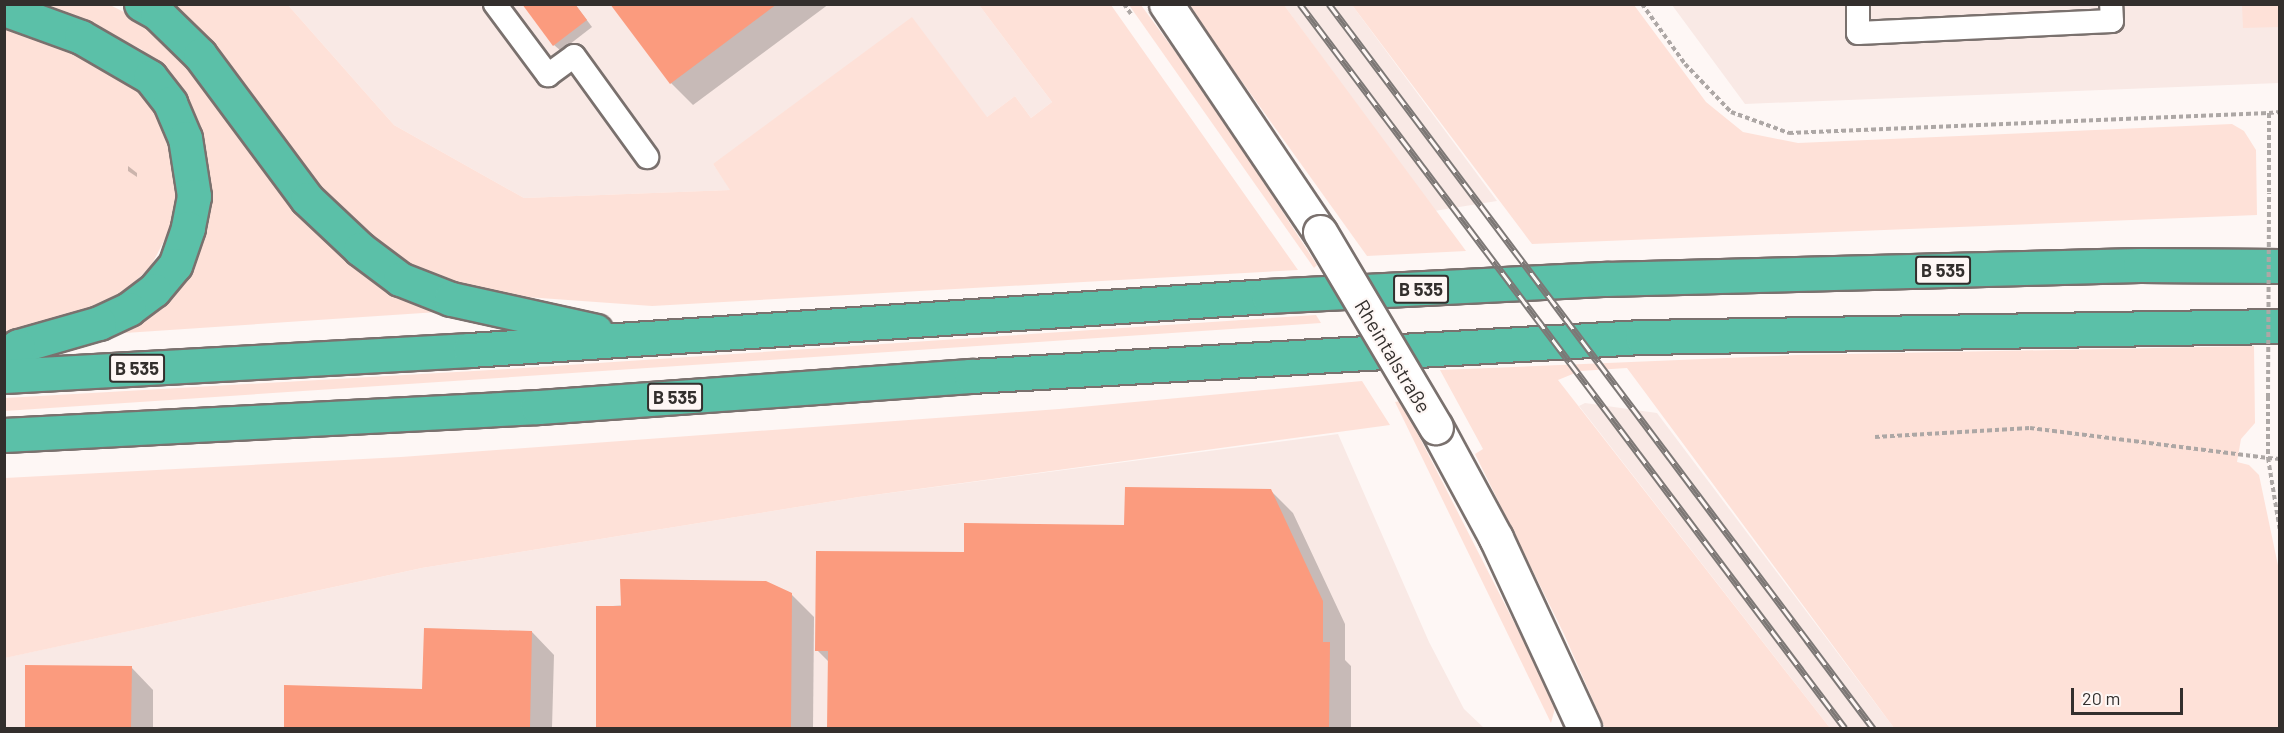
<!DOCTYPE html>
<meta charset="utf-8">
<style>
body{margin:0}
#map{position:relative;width:2284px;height:733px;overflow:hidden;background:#fef7f5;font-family:Barlow,sans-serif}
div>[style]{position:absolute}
.built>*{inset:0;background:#f9e9e5}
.green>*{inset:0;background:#fee1d8}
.shadow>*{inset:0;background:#0003}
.building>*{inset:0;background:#fb9b7e}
.path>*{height:4px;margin-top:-2px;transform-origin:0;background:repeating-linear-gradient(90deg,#ada7a5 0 4.5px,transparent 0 7.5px)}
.roads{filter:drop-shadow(2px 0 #7a716e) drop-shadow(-2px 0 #7a716e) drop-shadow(0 2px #7a716e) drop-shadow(0 -2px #7a716e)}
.service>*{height:22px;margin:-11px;padding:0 11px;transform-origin:11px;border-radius:11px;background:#fff}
.minor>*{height:33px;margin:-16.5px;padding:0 16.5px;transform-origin:16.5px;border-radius:16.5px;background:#fff}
.trunk>*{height:33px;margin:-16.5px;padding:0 16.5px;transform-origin:16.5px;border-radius:16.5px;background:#5bc0a8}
.rail>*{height:7px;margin-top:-3.5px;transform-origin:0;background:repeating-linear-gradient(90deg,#fef7f5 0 14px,#7d7876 0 28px);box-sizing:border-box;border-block:2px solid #7d7876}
.path-bridge>*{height:4px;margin-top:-2px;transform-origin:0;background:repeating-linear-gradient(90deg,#ada7a5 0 4.5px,transparent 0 7.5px)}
.bridges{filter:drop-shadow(2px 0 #7a716e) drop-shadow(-2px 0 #7a716e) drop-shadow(0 2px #7a716e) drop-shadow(0 -2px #7a716e)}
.minor-bridge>*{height:33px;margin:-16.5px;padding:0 16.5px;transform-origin:16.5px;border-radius:16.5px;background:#fff}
span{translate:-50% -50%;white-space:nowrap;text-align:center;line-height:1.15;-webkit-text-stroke:4.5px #fef7f5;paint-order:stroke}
.shield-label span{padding:2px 4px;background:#fef7f5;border:2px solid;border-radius:4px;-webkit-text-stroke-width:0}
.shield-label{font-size:18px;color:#332f2d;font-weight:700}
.street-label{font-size:20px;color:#332f2d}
.frame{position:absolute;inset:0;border:6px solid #332f2d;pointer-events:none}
.scale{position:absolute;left:2071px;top:688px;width:112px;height:27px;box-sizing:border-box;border:3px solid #332f2d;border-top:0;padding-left:8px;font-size:18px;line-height:21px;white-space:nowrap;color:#332f2d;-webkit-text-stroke:4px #fef7f5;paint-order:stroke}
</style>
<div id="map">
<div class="built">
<i style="clip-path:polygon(288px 5px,979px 5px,1052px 102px,1031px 118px,1015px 96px,987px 117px,713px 164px,731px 190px,524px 198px,394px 125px)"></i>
<i style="clip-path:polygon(1284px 5px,1352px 5px,1497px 201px,1434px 211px)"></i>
<i style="clip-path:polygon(1672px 5px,2279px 5px,2279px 83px,1745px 104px)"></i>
<i style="clip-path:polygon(1585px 403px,1657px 413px,1894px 728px,1830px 728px,1579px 406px)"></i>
<i style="clip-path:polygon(1338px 434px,1429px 642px,1464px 709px,1484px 728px,5px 728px,4px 658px,422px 568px,859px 497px)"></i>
</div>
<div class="green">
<i style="clip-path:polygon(47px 5px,110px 5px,142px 21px,176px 51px,294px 208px,331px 245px,356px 266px,438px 312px,110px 334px,209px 192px,209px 168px,202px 141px,170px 77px,141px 49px)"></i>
<i style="clip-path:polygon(170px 5px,288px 5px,394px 125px,524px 198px,730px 190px,713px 164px,912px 17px,987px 117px,1015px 96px,1031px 118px,1052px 102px,979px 5px,1111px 5px,1298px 270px,652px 306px,526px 297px,476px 288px,436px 277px,379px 246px,313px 185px)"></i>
<i style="clip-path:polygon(1129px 5px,1141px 5px,1207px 95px,1317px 265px,1314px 268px)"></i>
<i style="clip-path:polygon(1187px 5px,1284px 5px,1466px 251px,1367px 256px)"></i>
<i style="clip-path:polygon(1352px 5px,1634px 5px,1706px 102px,1743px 132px,1798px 143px,2232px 124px,2244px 131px,2256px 150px,2257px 215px,1532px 244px)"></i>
<i style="clip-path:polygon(2242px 5px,2279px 5px,2279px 27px,2243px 28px)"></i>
<i style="clip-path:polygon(5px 22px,106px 66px,137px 90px,158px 116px,177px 177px,176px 207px,168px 233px,151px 266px,114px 302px,47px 327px,5px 334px)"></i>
<i style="clip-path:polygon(1316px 315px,1321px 323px,5px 411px,5px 398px,508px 369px)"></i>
<i style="clip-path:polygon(2254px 346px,2255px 423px,2241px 439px,2237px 462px,2249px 465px,2259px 475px,2279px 570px,2279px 728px,1894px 728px,1627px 368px,1580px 371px,1558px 380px,1830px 728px,1605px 728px,1564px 634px,1475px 454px,1483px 449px,1440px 370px,1798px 355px)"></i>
<i style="clip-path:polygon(1362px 381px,1390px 425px,859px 497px,422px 568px,5px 658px,5px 478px,401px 457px,1059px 409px)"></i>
<i style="clip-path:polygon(1401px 401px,1546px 685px,1555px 708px,1551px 723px,1395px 402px)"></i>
</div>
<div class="shadow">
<i style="clip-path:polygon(575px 4px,592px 27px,561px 51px,554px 45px)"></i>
<i style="clip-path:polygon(612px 4px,829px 4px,693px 105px,671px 83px)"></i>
<i style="clip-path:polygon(128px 166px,137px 173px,137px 177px,128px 171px)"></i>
<i style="clip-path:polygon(1270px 490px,1293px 513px,1345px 624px,1345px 660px,1351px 666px,1351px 728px,828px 728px,829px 662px,817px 650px,965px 553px,1126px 526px)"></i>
<i style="clip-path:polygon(791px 594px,814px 617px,813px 728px,597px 728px,598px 607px)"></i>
<i style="clip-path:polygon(532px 632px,554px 655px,552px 728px,285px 728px,286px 686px,424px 690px)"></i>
<i style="clip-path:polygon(26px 667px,131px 667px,153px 690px,153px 728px,26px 728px)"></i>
</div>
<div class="building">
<i style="clip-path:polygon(522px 4px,575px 4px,587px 20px,553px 46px)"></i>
<i style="clip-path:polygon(610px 4px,777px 4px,670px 84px)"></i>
<i style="clip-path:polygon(1125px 487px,1271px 489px,1323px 601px,1323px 642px,1330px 642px,1329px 728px,827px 728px,828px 651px,815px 651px,816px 551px,964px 552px,964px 523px,1124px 525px)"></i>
<i style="clip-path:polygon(620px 579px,766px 581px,792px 593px,791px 728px,596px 728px,596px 606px,621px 606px)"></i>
<i style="clip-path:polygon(424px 628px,532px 631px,530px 728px,284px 728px,284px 685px,422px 689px)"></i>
<i style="clip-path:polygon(25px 665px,132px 666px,131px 728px,25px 728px)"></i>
</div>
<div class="path">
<i style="left:1124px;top:4px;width:12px;rotate:55deg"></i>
<i style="left:1642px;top:4px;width:74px;rotate:54.4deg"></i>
<i style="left:1685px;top:64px;width:66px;rotate:46.2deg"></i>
<i style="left:1731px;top:112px;width:62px;rotate:19.9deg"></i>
<i style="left:1789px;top:133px;width:480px;rotate:-2.4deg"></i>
<i style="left:2269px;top:113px;width:80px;rotate:90deg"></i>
<i style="left:2269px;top:113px;width:11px;rotate:-5deg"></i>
<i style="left:2268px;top:397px;width:61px;rotate:90deg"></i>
<i style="left:2268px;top:458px;width:12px;rotate:5deg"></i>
<i style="left:1875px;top:437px;width:155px;rotate:-3.3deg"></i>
<i style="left:2030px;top:428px;width:240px;rotate:7.2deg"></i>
<i style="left:2268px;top:458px;width:74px;rotate:80.7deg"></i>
</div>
<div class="roads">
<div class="service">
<i style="left:495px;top:4px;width:89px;rotate:53.3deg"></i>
<i style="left:548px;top:75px;width:32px;rotate:-36deg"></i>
<i style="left:574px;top:56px;width:125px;rotate:54.1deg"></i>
<i style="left:1858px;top:4px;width:29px;rotate:90deg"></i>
<i style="left:1858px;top:33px;width:254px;rotate:-2.7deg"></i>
<i style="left:2112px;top:21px;width:17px;rotate:-93deg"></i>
</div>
<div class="minor">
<i style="left:1166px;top:4px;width:275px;rotate:56deg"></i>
<i style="left:1436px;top:427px;width:126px;rotate:61.6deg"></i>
<i style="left:1496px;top:538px;width:209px;rotate:65.1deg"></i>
</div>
<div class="trunk">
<i style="left:141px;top:4px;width:18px;rotate:29deg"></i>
<i style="left:157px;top:13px;width:60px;rotate:44.3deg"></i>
<i style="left:200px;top:55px;width:179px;rotate:53.4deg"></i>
<i style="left:307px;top:199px;width:73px;rotate:43.3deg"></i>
<i style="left:360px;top:249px;width:50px;rotate:36.9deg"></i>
<i style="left:400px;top:279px;width:55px;rotate:21.4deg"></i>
<i style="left:451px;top:299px;width:148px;rotate:12.4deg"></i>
<i style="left:4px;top:9px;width:82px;rotate:20deg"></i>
<i style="left:81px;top:37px;width:80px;rotate:30.1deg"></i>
<i style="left:150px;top:77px;width:33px;rotate:52deg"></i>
<i style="left:170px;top:103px;width:38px;rotate:67deg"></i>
<i style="left:185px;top:138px;width:59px;rotate:81.2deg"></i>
<i style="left:194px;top:196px;width:33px;rotate:101deg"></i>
<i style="left:188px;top:228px;width:39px;rotate:109deg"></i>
<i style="left:175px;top:265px;width:33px;rotate:130deg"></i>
<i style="left:154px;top:290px;width:31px;rotate:143deg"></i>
<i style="left:129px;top:309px;width:33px;rotate:155deg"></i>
<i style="left:99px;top:323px;width:84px;rotate:164.1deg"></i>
<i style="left:18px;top:346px;width:17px;rotate:147deg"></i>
<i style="left:4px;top:376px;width:467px;rotate:-3.2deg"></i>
<i style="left:470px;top:350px;width:800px;rotate:-3.87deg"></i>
<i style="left:1268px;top:296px;width:338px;rotate:-2.9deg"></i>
<i style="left:1606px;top:279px;width:534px;rotate:-1.5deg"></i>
<i style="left:2140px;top:265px;width:140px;rotate:0.4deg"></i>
<i style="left:4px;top:435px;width:535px;rotate:-3deg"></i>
<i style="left:538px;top:407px;width:434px;rotate:-4.1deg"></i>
<i style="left:971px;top:376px;width:672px;rotate:-3.33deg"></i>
<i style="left:1642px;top:337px;width:638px;rotate:-0.99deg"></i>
</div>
</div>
<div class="rail">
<i style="left:1300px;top:4px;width:906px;rotate:53.03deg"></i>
<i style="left:1329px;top:4px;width:906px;rotate:53.08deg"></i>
</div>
<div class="path-bridge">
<i style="left:2268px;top:397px;width:204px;rotate:-89.7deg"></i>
</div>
<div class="bridges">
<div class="minor-bridge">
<i style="left:1320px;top:232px;width:227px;rotate:59.3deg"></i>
</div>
</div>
<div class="shield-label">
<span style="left:1943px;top:270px">B 535</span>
<span style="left:1421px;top:289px">B 535</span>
<span style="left:137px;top:368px">B 535</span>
<span style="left:675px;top:397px">B 535</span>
</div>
<div class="street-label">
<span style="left:1393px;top:356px;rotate:59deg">Rheintalstraße</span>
</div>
<div class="frame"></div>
<div class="scale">20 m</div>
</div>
